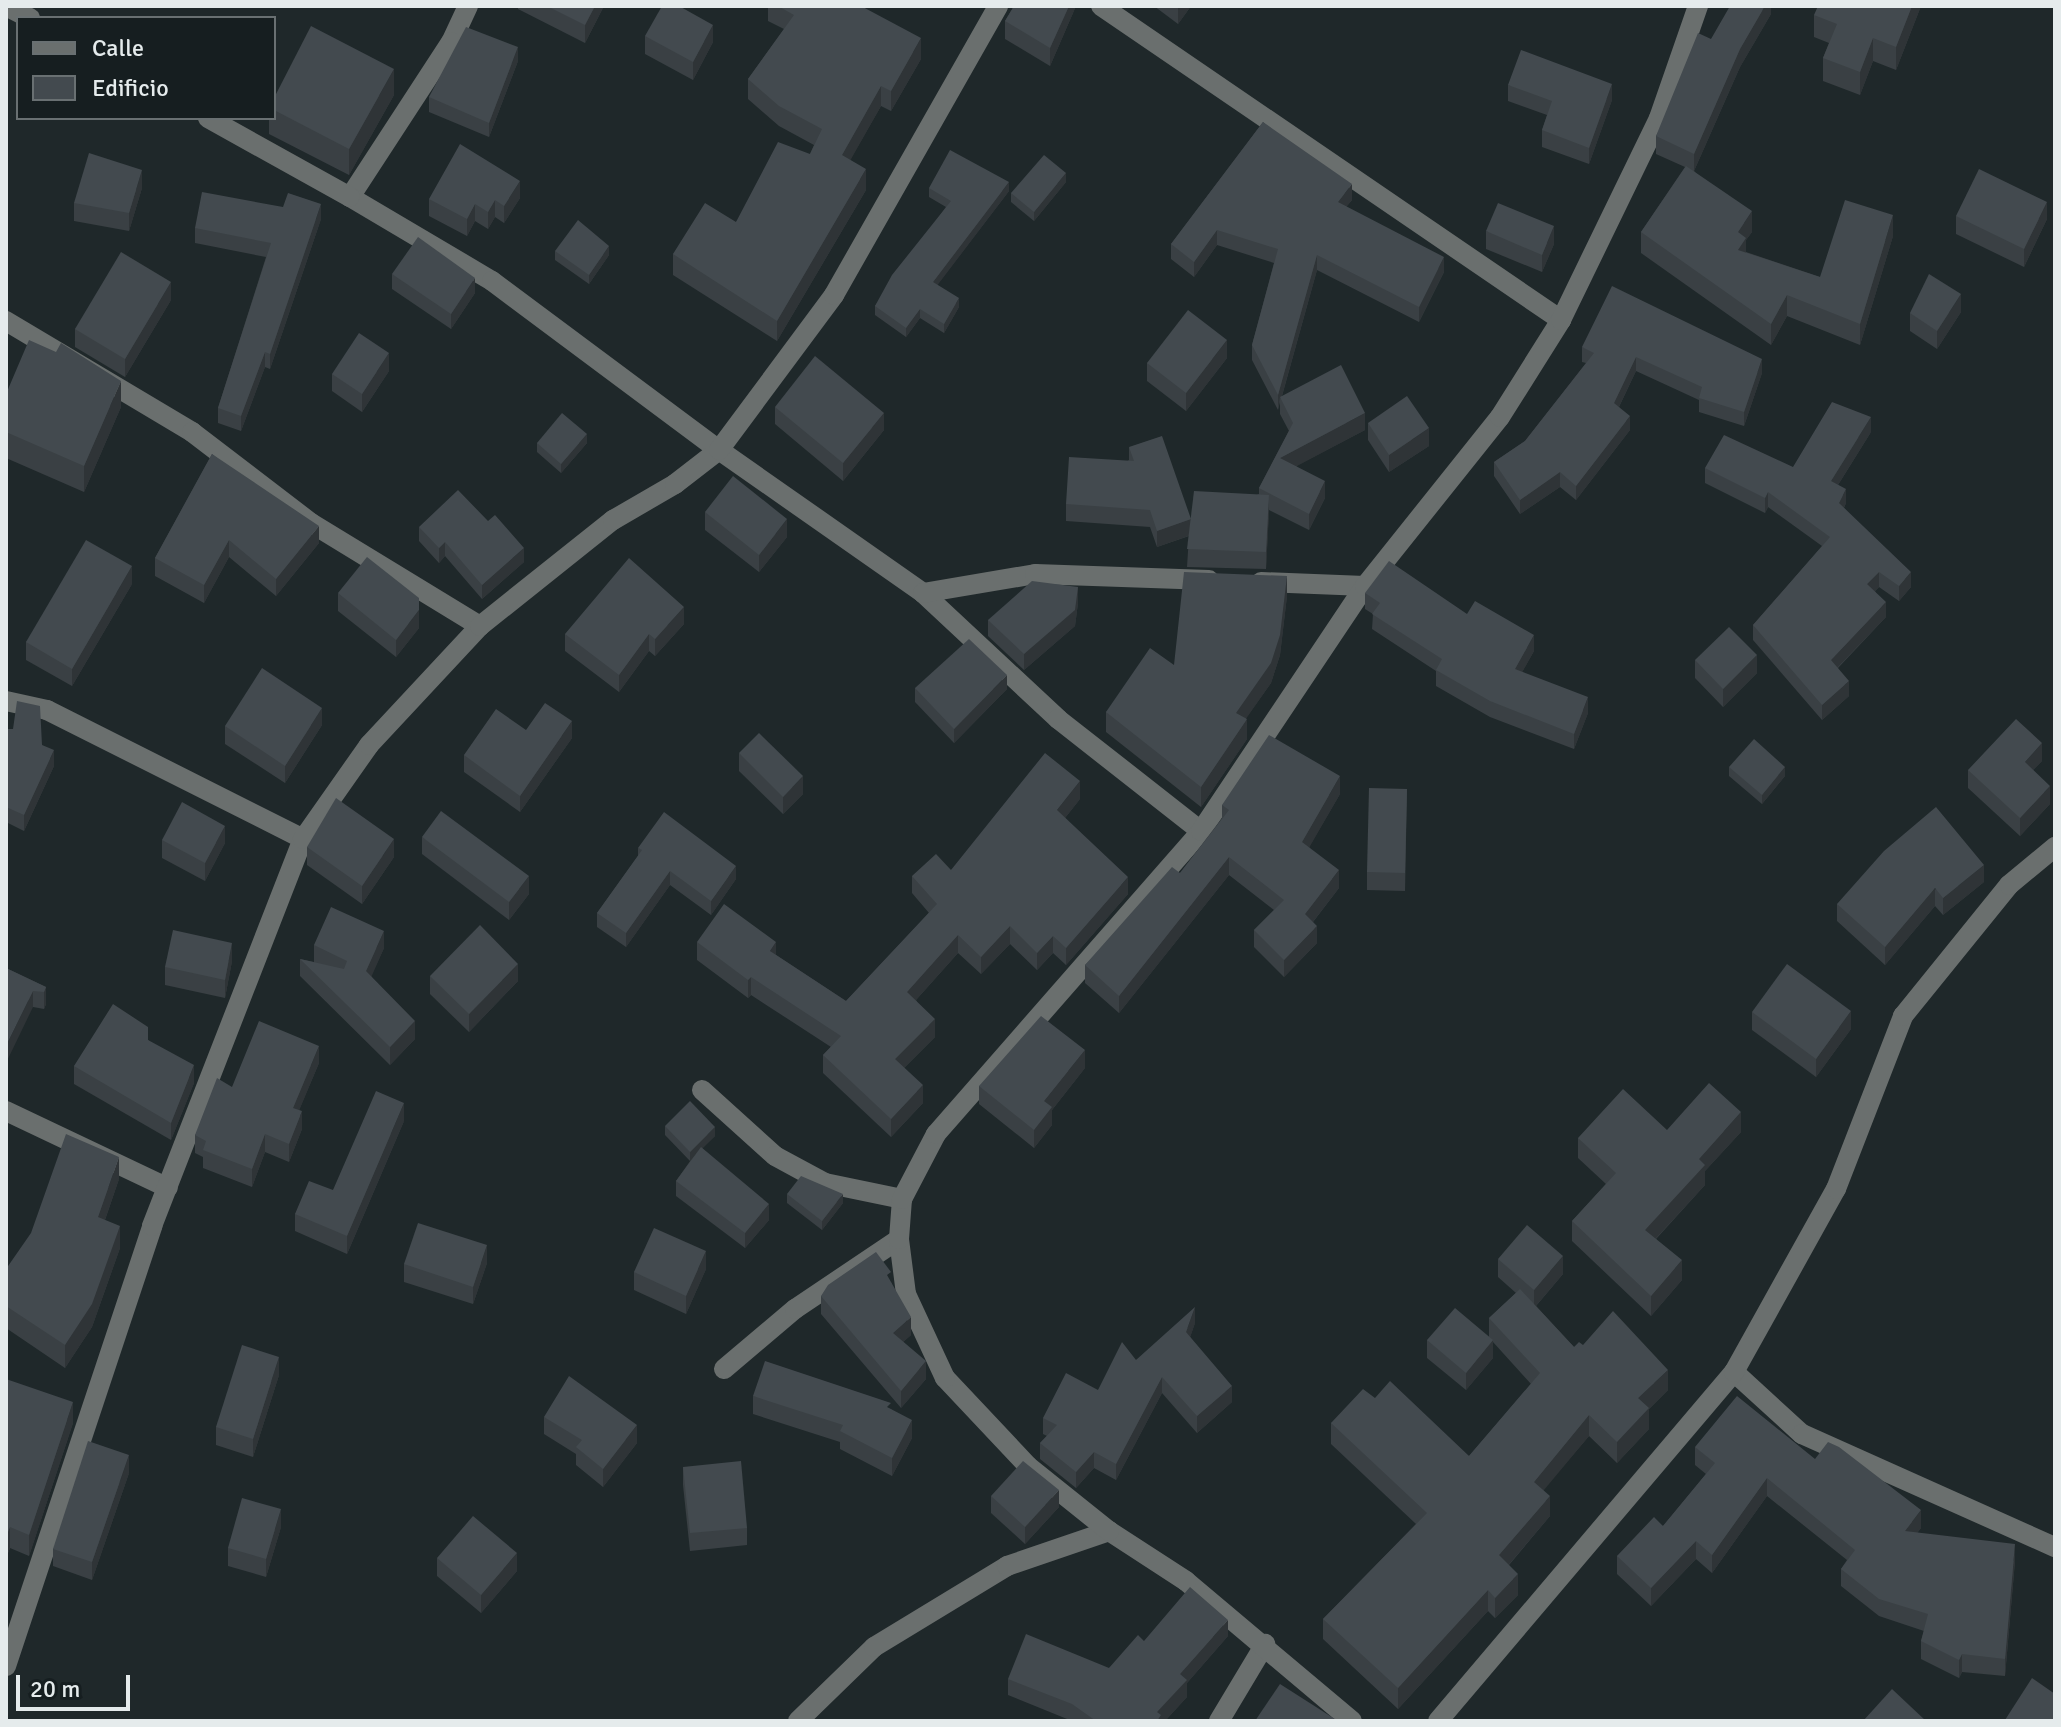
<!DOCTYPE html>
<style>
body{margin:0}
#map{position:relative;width:2061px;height:1727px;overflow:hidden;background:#1f282a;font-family:Signika,sans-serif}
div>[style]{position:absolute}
.minor>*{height:20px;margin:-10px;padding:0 10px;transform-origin:10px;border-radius:10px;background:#6a6f6e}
.wall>*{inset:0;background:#3a4044}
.shaded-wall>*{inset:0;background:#2f3437}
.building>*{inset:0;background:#434a4f}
span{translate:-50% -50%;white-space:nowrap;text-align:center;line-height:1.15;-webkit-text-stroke:6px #161e20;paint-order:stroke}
.frame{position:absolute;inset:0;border:8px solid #e5ebec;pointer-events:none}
.legend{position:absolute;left:16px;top:16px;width:260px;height:104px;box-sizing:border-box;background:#161e20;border:2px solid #697072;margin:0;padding:10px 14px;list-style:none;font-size:24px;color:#e5ebec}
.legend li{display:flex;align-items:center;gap:16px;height:40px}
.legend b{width:40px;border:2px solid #697072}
.scale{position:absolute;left:16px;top:1675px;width:114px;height:36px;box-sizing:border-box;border:4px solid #e5ebec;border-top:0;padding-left:10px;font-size:24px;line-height:28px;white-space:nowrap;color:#e5ebec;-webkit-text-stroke:6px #161e20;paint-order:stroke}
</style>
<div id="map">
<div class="minor">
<i style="left:6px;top:6px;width:27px;rotate:27deg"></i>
<i style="left:468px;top:6px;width:40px;rotate:115deg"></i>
<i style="left:451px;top:42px;width:185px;rotate:123.1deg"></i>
<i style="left:350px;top:197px;width:165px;rotate:30.6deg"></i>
<i style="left:492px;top:281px;width:283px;rotate:36.7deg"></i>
<i style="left:719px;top:450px;width:249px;rotate:35deg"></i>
<i style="left:923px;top:593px;width:185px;rotate:43deg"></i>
<i style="left:1058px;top:719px;width:182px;rotate:38.1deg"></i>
<i style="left:1101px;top:6px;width:557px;rotate:34.32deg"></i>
<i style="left:208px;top:118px;width:162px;rotate:29.1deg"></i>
<i style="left:6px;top:321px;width:217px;rotate:30.8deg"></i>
<i style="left:192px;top:432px;width:150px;rotate:37.4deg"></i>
<i style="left:311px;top:523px;width:198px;rotate:31.4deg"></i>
<i style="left:1261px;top:582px;width:104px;rotate:2.2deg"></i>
<i style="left:923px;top:593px;width:114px;rotate:-9.6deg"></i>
<i style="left:1035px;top:574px;width:174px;rotate:2deg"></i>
<i style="left:6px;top:701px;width:42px;rotate:12.4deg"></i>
<i style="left:47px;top:710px;width:287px;rotate:26.7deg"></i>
<i style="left:702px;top:1090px;width:98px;rotate:42.1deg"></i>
<i style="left:775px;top:1156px;width:57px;rotate:28.4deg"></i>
<i style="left:825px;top:1183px;width:79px;rotate:11.7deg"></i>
<i style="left:6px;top:1111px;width:179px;rotate:25.4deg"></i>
<i style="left:724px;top:1369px;width:93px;rotate:-40.2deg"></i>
<i style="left:795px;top:1309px;width:125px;rotate:-33.9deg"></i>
<i style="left:1734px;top:1372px;width:92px;rotate:42.4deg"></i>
<i style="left:1802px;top:1434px;width:277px;rotate:24.1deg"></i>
<i style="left:6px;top:1666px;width:464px;rotate:-71.6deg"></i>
<i style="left:152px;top:1226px;width:415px;rotate:-68.7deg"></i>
<i style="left:303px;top:839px;width:115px;rotate:-54.9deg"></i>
<i style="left:369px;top:745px;width:163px;rotate:-47deg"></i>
<i style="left:480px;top:626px;width:170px;rotate:-38.6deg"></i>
<i style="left:613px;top:520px;width:72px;rotate:-30.1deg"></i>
<i style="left:675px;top:484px;width:56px;rotate:-37.7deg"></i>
<i style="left:719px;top:450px;width:193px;rotate:-53.4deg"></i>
<i style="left:834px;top:295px;width:332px;rotate:-60.4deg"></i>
<i style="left:798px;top:1721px;width:106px;rotate:-44.2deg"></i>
<i style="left:874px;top:1647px;width:156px;rotate:-31.3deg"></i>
<i style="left:1007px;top:1566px;width:108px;rotate:-18.9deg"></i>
<i style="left:1219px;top:1721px;width:90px;rotate:-59.1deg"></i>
<i style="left:1352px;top:1721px;width:217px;rotate:-139.9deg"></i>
<i style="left:1186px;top:1581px;width:92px;rotate:-147deg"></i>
<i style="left:1109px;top:1531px;width:104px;rotate:-141.3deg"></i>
<i style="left:1028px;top:1466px;width:121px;rotate:-133.3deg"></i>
<i style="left:945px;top:1378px;width:93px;rotate:-114.9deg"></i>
<i style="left:906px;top:1294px;width:55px;rotate:-97.3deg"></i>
<i style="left:899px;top:1239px;width:40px;rotate:-85.7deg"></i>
<i style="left:902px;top:1199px;width:73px;rotate:-62.4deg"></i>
<i style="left:936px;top:1134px;width:403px;rotate:-48.8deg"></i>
<i style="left:1201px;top:831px;width:295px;rotate:-56.2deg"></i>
<i style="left:1365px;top:586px;width:216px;rotate:-51.4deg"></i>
<i style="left:1500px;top:417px;width:115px;rotate:-57.8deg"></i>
<i style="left:1561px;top:320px;width:225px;rotate:-64.1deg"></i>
<i style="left:1659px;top:118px;width:119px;rotate:-70.8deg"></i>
<i style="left:1438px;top:1721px;width:458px;rotate:-49.7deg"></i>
<i style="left:1734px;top:1372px;width:210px;rotate:-60.9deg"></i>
<i style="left:1836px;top:1189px;width:186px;rotate:-68.8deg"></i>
<i style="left:1903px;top:1016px;width:169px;rotate:-51deg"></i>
<i style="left:2009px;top:885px;width:60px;rotate:-39.6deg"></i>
</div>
<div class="wall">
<i style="clip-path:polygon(518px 6px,604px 6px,585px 43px,518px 9px)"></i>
<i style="clip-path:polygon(768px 6px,861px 6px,921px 59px,891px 111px,881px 106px,850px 160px,866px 190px,777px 341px,673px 275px,673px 254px,736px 222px,810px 154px,814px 145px,779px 126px,748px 99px,748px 79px,784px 29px,768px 21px)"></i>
<i style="clip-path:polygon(1014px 6px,1076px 6px,1050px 66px,1005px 39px,1005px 21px)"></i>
<i style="clip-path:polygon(1154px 6px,1191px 6px,1178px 24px)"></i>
<i style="clip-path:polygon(1771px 6px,1771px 14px,1740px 67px,1694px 171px,1752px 232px,1746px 240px,1746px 252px,1820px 277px,1893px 236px,1860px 345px,1787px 316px,1771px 345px,1641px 253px,1641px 232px,1685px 167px,1656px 154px,1656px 136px,1711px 39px)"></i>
<i style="clip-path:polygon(1921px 6px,1896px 70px,1873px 61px,1860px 95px,1823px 81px,1823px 58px,1829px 43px,1814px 37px,1814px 15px)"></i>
<i style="clip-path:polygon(645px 36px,713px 42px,693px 80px,645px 54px)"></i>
<i style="clip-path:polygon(518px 61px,489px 137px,429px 112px,429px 97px)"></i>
<i style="clip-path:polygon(1508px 85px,1612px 100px,1589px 164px,1542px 147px,1542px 130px,1547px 115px,1508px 101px)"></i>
<i style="clip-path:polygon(394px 95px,349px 175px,269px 134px,269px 118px,274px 118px,274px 98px)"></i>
<i style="clip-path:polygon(1263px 122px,1352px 200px,1346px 207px,1444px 272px,1419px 322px,1317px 270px,1282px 396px,1365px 430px,1296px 466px,1325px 498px,1309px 530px,1269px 510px,1266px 569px,1187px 567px,1189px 536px,1157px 547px,1150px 527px,1066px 521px,1066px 504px,1129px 460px,1129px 447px,1191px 520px,1259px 494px,1259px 488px,1289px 431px,1280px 414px,1280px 402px,1278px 410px,1252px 360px,1252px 345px,1274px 263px,1217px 245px,1194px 277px,1171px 259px,1171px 244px)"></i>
<i style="clip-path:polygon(1066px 182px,1034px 221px,1011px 202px,1011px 193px)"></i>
<i style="clip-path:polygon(142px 188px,129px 231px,74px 221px,74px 203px)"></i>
<i style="clip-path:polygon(929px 188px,1009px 191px,937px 285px,959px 307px,944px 333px,920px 318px,906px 337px,875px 315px,875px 306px,946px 207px,929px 197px)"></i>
<i style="clip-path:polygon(520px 198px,504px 223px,495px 217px,488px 229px,475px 221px,467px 236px,429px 216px,429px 199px)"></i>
<i style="clip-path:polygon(1956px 216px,2047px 219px,2024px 267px,1956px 234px)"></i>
<i style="clip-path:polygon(321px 219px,270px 369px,265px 367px,241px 431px,218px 423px,218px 408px,266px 257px,195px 243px,195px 228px)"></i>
<i style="clip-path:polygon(1486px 231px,1554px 244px,1542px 272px,1486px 249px)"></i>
<i style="clip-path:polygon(555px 251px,609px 255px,589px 284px,555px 260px)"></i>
<i style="clip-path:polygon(392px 274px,475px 293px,451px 329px,392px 289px)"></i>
<i style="clip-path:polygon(171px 300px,125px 377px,75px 347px,75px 329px)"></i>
<i style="clip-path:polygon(1961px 312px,1937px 349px,1910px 331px,1910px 313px)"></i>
<i style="clip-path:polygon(1582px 347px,1762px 373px,1744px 426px,1699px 412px,1699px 400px,1636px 371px,1619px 407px,1630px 430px,1576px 500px,1560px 487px,1520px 514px,1494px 476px,1494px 462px,1525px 441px,1586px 363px,1582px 362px)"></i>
<i style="clip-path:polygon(1227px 358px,1186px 411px,1147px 381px,1147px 363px)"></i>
<i style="clip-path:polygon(389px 371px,362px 412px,332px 391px,332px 374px)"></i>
<i style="clip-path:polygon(6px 394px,121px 407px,84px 492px,6px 458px)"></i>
<i style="clip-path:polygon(775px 407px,884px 430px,843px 481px,775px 424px)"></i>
<i style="clip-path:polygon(1368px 423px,1429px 446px,1389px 472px,1368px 440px)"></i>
<i style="clip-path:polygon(1871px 432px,1838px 485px,1846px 503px,1844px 508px,1911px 587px,1899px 601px,1879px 587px,1875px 591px,1886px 617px,1838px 668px,1849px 696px,1822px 720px,1753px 640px,1753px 625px,1822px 546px,1768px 507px,1765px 513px,1705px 483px,1705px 468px,1793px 467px)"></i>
<i style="clip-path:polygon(537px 443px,587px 443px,561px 473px,537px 452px)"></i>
<i style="clip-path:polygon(212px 454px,319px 543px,276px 596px,229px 557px,204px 603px,155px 576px,155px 558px)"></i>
<i style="clip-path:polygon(705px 512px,787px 537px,759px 572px,705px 530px)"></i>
<i style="clip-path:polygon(419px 527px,524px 562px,482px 599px,445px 556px,439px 563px,419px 541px)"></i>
<i style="clip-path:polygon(132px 584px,72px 686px,26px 660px,26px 642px)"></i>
<i style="clip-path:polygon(338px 593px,419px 628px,396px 657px,338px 611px)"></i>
<i style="clip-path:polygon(1365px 593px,1467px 614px,1534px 651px,1522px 672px,1588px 713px,1574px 749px,1490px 717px,1436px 686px,1436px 671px,1372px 629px,1373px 614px,1365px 609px)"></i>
<i style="clip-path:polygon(1287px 596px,1280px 655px,1271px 683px,1246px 718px,1247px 739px,1201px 807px,1106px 732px,1106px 712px,1174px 665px)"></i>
<i style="clip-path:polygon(1078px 603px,1075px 626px,1024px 670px,988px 636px,988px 620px)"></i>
<i style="clip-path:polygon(684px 624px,655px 656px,649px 651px,619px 692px,565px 651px,565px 634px)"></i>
<i style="clip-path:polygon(1695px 660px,1757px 673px,1723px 707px,1695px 678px)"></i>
<i style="clip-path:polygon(915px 688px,1007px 689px,954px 743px,915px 702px)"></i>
<i style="clip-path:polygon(322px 725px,285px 783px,225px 744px,225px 726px)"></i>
<i style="clip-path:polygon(6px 729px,42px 745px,54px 766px,24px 831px,6px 822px)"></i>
<i style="clip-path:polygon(526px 730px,572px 738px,520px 812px,464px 772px,464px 755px)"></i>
<i style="clip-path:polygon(739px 753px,803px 794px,783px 814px,739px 771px)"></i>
<i style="clip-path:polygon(2042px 761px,2033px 770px,2050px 804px,2020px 836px,1968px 788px,1968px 770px)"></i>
<i style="clip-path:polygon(1729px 767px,1785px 776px,1762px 804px,1729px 776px)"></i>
<i style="clip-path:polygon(1407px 789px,1405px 891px,1367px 890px,1367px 872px)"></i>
<i style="clip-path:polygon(1340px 794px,1309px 847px,1339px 888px,1313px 922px,1317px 943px,1284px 977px,1254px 947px,1254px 930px,1274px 910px,1229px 875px,1119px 1013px,1085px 983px,1085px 965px,1180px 873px,1222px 818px,1222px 805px)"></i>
<i style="clip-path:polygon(1080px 799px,1065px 818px,1128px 894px,1066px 965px,1053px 953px,1037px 970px,1010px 944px,981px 974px,958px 953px,916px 1000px,935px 1037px,904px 1068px,923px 1103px,891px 1137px,823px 1073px,823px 1055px,831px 1047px,751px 995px,748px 998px,697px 960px,697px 942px,776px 955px,846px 1001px,929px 913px,912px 893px,912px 876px,951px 870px)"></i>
<i style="clip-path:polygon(422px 837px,529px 894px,509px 920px,422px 854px)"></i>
<i style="clip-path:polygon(162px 840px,225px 843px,205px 881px,162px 858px)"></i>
<i style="clip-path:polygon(307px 847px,394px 857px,362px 904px,307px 865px)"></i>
<i style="clip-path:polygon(638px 848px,736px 879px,711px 915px,670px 885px,626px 947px,597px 927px,597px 913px,638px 856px)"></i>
<i style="clip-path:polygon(1984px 882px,1943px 915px,1935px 906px,1885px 965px,1837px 921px,1837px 904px)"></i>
<i style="clip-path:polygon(314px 945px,384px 948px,371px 976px,415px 1039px,390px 1065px,300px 976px,300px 959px,314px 962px)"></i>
<i style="clip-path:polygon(232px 961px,225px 998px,165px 985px,165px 967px)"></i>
<i style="clip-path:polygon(6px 968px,46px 987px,46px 1004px,44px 1009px,33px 1007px)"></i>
<i style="clip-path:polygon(430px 976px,518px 981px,469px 1032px,430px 994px)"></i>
<i style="clip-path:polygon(1752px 1012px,1851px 1029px,1816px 1077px,1752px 1030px)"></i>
<i style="clip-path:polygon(148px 1040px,194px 1083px,171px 1140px,74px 1084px,74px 1066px)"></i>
<i style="clip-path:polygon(319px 1063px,299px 1110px,302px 1129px,289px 1162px,265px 1152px,252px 1187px,203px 1168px,203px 1157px,195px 1153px,195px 1135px,232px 1087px)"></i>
<i style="clip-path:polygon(1085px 1068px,1052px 1110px,1052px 1125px,1034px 1148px,979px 1104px,979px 1086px)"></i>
<i style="clip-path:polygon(404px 1121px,347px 1254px,295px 1231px,295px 1214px,333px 1190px)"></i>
<i style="clip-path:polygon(665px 1126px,715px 1136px,702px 1148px,769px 1220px,745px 1248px,676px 1196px,676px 1181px,693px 1157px,690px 1161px,665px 1135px)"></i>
<i style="clip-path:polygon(1667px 1130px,1741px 1132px,1705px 1171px,1705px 1185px,1656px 1239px,1682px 1280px,1651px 1316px,1572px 1241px,1572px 1221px,1606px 1184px,1578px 1158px,1578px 1138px)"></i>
<i style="clip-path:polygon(119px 1179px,105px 1220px,120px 1248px,92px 1327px,65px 1368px,6px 1328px,6px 1269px)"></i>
<i style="clip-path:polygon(787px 1194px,843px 1203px,822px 1230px,787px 1203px)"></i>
<i style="clip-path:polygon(1498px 1259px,1563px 1274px,1536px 1306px,1574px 1347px,1583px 1345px,1668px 1390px,1649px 1409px,1649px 1429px,1617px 1463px,1589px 1436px,1543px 1490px,1550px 1516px,1509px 1565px,1518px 1595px,1495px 1618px,1488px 1611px,1398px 1709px,1323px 1639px,1323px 1619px,1416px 1524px,1331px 1444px,1331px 1423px,1375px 1398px,1469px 1456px,1531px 1384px,1493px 1342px,1493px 1358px,1466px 1390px,1427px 1358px,1427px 1340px,1489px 1337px,1489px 1318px,1516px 1293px,1498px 1277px)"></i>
<i style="clip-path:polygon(487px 1263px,473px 1304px,404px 1282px,404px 1264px)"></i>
<i style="clip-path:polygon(706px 1269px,686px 1314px,634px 1290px,634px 1272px)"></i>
<i style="clip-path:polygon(891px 1282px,911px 1335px,903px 1342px,926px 1379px,901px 1408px,821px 1314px,821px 1296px)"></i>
<i style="clip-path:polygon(1195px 1323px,1190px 1337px,1232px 1402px,1197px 1433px,1162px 1393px,1116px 1480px,1094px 1468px,1076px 1488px,1040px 1459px,1040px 1443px,1047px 1436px,1043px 1434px,1043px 1418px,1098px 1390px,1136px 1360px)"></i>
<i style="clip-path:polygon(279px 1375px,253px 1457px,216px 1445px,216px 1427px)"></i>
<i style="clip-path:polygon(6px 1379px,73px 1423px,29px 1556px,10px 1548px,6px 1558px)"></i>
<i style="clip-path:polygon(753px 1396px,891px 1409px,912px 1438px,892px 1476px,840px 1449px,840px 1442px,753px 1414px)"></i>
<i style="clip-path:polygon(544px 1417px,637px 1443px,603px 1487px,576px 1465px,576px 1454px,544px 1434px)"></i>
<i style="clip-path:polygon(1695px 1447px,1815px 1459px,1921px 1528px,1917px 1533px,2015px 1561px,2005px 1676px,1962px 1672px,1959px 1678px,1921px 1659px,1921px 1641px,1924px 1631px,1879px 1616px,1841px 1586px,1841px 1569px,1847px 1560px,1767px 1496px,1712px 1573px,1696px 1559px,1651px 1606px,1617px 1574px,1617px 1556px,1663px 1526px,1706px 1474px,1695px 1465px)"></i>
<i style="clip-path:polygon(683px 1467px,747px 1528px,747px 1545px,690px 1551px,683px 1485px)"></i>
<i style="clip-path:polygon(129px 1473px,92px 1580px,53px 1566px,53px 1549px)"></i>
<i style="clip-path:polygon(991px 1496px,1059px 1507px,1025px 1544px,991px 1513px)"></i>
<i style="clip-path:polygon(281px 1527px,266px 1577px,228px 1566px,228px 1548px)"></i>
<i style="clip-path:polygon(437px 1558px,517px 1571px,481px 1613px,437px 1576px)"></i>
<i style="clip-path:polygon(1228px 1636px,1187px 1683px,1187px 1697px,1165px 1721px,1072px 1721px,1008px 1695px,1008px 1679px,1109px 1668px,1144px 1641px)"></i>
</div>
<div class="shaded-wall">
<i style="clip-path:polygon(595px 6px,604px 6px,585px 43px,585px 25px)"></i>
<i style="clip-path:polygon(1069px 6px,1076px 6px,1050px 66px,1050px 48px)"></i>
<i style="clip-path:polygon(1178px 6px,1191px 6px,1178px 24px)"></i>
<i style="clip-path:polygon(1765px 6px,1771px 6px,1771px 14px,1740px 67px,1694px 171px,1694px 154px,1740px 49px)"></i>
<i style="clip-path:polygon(1912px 6px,1921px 6px,1896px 70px,1896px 47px)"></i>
<i style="clip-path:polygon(713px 25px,713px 42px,693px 80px,693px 62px)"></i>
<i style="clip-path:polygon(921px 38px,921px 59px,891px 111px,891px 91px)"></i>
<i style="clip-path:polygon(1873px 38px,1873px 61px,1860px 95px,1860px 72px)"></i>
<i style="clip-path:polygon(518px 47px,518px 61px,489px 137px,489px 123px)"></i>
<i style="clip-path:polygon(394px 69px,394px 95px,349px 175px,349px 149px)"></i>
<i style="clip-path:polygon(1612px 84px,1612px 100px,1589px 164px,1589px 148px)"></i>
<i style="clip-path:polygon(881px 86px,881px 106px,842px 175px,842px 155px)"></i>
<i style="clip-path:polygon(866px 169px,866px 190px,777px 341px,777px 321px)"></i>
<i style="clip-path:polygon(142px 170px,142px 188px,129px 231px,129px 213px)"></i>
<i style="clip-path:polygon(1066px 173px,1066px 182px,1034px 221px,1034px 212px)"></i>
<i style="clip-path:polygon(520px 181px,520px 198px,504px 223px,504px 206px)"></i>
<i style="clip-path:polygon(1009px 182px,1009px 191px,933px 291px,933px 282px)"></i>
<i style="clip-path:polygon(1352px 184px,1352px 200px,1338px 217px,1338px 202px)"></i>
<i style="clip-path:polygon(495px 200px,495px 217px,488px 229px,488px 212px)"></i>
<i style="clip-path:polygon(2047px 202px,2047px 219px,2024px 267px,2024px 249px)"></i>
<i style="clip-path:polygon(321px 204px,321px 219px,270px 369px,270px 354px)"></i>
<i style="clip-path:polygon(475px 204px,475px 221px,467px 236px,467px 219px)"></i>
<i style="clip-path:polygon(1752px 211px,1752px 232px,1746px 240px,1746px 259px,1738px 270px,1738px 232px)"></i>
<i style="clip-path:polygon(1893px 215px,1893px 236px,1860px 345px,1860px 324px)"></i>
<i style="clip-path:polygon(1554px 226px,1554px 244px,1542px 272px,1542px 255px)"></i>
<i style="clip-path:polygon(1217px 230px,1217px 245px,1194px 277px,1194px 262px)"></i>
<i style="clip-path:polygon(609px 246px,609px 255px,589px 284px,589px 275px)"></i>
<i style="clip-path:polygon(1317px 255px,1317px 270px,1281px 399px,1280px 397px,1278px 410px,1278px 395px)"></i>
<i style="clip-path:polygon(1444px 257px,1444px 272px,1419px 322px,1419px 307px)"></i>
<i style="clip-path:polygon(475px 278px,475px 293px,451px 329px,451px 314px)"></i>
<i style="clip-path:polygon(171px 282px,171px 300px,125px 377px,125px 359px)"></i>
<i style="clip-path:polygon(1961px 294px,1961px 312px,1937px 349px,1937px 331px)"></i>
<i style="clip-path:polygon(1787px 295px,1787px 316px,1771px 345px,1771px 324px)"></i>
<i style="clip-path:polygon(959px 298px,959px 307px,944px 333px,944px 324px)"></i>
<i style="clip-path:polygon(920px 309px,920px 318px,906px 337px,906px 328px)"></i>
<i style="clip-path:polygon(1227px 340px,1227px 358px,1186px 411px,1186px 393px)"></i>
<i style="clip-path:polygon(265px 352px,265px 367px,241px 431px,241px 416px)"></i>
<i style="clip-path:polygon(389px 353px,389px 371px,362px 412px,362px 394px)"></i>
<i style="clip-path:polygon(1636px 357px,1636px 371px,1614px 417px,1614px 403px)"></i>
<i style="clip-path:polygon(1762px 359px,1762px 373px,1744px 426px,1744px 412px)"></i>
<i style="clip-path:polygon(121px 381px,121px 407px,84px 492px,84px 466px)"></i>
<i style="clip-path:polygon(884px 413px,884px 430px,843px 481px,843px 463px)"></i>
<i style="clip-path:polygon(1365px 413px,1365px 430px,1280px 475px,1280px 458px)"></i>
<i style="clip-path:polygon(1630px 416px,1630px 430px,1576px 500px,1576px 486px)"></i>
<i style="clip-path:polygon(1871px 417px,1871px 432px,1831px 496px,1831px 481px)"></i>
<i style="clip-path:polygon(1429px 428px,1429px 446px,1389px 472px,1389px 455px)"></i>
<i style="clip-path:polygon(587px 434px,587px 443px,561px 473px,561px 464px)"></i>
<i style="clip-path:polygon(1560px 472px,1560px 487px,1520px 514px,1520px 500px)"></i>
<i style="clip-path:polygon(1325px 481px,1325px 498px,1309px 530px,1309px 514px)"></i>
<i style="clip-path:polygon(1846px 489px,1846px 503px,1839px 518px,1839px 503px)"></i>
<i style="clip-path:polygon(1768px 492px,1768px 507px,1765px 513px,1765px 498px)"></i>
<i style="clip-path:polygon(1269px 495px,1269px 512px,1266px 569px,1266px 552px)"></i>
<i style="clip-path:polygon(787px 519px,787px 537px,759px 572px,759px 555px)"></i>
<i style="clip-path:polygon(1191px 519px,1191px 535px,1157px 547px,1157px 531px)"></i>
<i style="clip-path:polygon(319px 526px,319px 543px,276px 596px,276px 579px)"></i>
<i style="clip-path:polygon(229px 540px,229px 557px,204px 603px,204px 585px)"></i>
<i style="clip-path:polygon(445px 542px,445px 556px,439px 563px,439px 548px)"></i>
<i style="clip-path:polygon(524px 548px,524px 562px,482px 599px,482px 585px)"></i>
<i style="clip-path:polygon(132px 566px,132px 584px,72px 686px,72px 669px)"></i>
<i style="clip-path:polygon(1879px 572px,1879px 587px,1867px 599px,1867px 584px)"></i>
<i style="clip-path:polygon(1911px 572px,1911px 587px,1899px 601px,1899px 586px)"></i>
<i style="clip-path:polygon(1287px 576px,1287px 596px,1280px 655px,1271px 683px,1236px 733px,1236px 713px)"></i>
<i style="clip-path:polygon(1078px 587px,1078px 603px,1075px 626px,1024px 670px,1024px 654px)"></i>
<i style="clip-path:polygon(1886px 602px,1886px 617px,1831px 674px,1831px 660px)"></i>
<i style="clip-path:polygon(684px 607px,684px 624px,655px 656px,655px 639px)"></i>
<i style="clip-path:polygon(419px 610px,419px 628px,396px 657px,396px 640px)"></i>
<i style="clip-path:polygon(649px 634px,649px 651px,619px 692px,619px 675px)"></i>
<i style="clip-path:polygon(1534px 635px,1534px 651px,1515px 685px,1515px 669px)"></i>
<i style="clip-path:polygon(1757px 655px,1757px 673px,1723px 707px,1723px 689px)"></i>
<i style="clip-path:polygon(1007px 675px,1007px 689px,954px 743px,954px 729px)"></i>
<i style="clip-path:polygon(1849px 681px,1849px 696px,1822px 720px,1822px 705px)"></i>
<i style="clip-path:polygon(1588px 697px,1588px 713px,1574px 749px,1574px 734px)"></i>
<i style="clip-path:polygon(322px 708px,322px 725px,285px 783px,285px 766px)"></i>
<i style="clip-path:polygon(1247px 719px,1247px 739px,1201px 807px,1201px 787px)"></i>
<i style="clip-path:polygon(572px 721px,572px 738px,520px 812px,520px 796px)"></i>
<i style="clip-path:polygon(2042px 743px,2042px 761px,2025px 779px,2025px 762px)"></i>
<i style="clip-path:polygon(54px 750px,54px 766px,24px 831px,24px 815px)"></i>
<i style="clip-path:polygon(1785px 767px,1785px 776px,1762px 804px,1762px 795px)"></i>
<i style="clip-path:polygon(803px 776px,803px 794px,783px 814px,783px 797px)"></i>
<i style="clip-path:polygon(1340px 776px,1340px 794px,1302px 860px,1302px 842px)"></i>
<i style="clip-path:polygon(1080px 781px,1080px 799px,1057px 828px,1057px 810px)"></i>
<i style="clip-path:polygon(2050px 786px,2050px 804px,2020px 836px,2020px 818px)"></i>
<i style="clip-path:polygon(225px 826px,225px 843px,205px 881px,205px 863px)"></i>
<i style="clip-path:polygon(394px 839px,394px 857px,362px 904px,362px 886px)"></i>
<i style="clip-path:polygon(1229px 857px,1229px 875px,1119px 1013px,1119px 996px)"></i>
<i style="clip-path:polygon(1984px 865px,1984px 882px,1943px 915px,1943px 898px)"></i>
<i style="clip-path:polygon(736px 866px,736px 879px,711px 915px,711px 901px)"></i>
<i style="clip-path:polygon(1339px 870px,1339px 888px,1305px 932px,1305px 914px)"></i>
<i style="clip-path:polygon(670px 871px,670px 885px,626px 947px,626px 933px)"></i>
<i style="clip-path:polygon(529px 876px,529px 894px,509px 920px,509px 902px)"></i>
<i style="clip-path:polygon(1128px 877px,1128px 894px,1066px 965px,1066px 948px)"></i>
<i style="clip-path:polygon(1935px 888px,1935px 906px,1885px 965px,1885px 947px)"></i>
<i style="clip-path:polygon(1010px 926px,1010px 944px,981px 974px,981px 957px)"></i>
<i style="clip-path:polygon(1317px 926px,1317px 943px,1284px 977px,1284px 960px)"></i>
<i style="clip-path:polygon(384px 931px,384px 948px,366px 989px,366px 971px)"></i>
<i style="clip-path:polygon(958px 935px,958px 953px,907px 1010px,907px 992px)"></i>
<i style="clip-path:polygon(1053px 936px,1053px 953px,1037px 970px,1037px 953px)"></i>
<i style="clip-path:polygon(776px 942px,776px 960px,770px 951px)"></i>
<i style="clip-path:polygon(232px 943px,232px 961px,225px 998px,225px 980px)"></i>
<i style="clip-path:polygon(518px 964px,518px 981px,469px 1032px,469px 1014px)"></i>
<i style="clip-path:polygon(751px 977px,751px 995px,748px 998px,748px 980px)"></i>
<i style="clip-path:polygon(46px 987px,46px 1004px,44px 1009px,44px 992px)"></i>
<i style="clip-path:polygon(33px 991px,33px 1007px,6px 1063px,6px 1046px)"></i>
<i style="clip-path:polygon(1851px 1011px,1851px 1029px,1816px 1077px,1816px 1059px)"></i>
<i style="clip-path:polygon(935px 1019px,935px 1037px,895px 1077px,895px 1059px)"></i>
<i style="clip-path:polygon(415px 1021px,415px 1039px,390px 1065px,390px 1047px)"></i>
<i style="clip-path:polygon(319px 1046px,319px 1063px,293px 1125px,293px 1108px)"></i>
<i style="clip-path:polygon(1085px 1050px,1085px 1068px,1052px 1110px,1052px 1125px,1034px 1148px,1034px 1130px,1044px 1101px)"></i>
<i style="clip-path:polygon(194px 1065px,194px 1083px,171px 1140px,171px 1123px)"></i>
<i style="clip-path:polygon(923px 1085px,923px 1103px,891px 1137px,891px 1119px)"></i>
<i style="clip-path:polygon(404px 1103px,404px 1121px,347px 1254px,347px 1236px)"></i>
<i style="clip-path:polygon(302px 1111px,302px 1129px,289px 1162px,289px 1144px)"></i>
<i style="clip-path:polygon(1741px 1112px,1741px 1132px,1705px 1171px,1705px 1185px,1645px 1250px,1645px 1230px,1699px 1159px)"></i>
<i style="clip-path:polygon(715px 1127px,715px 1136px,690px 1161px,690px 1152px)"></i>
<i style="clip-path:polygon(265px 1134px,265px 1152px,252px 1187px,252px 1169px)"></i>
<i style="clip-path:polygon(119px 1157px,119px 1179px,98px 1240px,98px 1217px)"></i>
<i style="clip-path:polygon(843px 1194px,843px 1203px,822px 1230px,822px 1221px)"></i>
<i style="clip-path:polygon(769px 1204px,769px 1220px,745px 1248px,745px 1233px)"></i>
<i style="clip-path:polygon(120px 1226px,120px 1248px,92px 1327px,65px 1368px,65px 1345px)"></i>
<i style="clip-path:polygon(487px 1245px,487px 1263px,473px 1304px,473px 1287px)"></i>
<i style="clip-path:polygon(706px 1251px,706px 1269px,686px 1314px,686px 1296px)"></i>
<i style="clip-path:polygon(1563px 1256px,1563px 1274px,1534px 1308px,1534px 1290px)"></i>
<i style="clip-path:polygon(1682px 1260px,1682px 1280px,1651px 1316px,1651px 1296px)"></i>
<i style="clip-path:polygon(1195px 1307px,1195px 1323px,1186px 1349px,1186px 1332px)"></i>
<i style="clip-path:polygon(911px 1317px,911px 1335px,893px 1351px,893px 1333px)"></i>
<i style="clip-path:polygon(1493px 1340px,1493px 1358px,1466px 1390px,1466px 1373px)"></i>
<i style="clip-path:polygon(279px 1357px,279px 1375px,253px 1457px,253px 1439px)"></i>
<i style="clip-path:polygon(926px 1361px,926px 1379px,901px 1408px,901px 1391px)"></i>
<i style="clip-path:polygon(1668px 1370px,1668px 1390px,1649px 1409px,1649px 1429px,1617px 1463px,1617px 1442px,1638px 1398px)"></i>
<i style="clip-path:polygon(1162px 1377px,1162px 1393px,1116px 1480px,1116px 1464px)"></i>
<i style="clip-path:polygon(1232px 1386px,1232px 1402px,1197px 1433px,1197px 1416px)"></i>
<i style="clip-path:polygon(73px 1402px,73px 1423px,29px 1556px,29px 1535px)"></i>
<i style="clip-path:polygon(1589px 1415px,1589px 1436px,1534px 1502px,1534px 1482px)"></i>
<i style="clip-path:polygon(912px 1420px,912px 1438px,892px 1476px,892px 1458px)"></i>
<i style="clip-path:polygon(637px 1425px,637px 1443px,603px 1487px,603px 1469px)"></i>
<i style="clip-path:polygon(1094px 1452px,1094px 1468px,1076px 1488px,1076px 1472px)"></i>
<i style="clip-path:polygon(129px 1455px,129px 1473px,92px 1580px,92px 1562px)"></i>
<i style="clip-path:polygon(1767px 1478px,1767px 1496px,1712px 1573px,1712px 1555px)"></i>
<i style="clip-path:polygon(1059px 1490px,1059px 1507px,1025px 1544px,1025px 1527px)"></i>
<i style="clip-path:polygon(1550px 1496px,1550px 1516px,1499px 1576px,1499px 1555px)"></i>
<i style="clip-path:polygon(281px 1509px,281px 1527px,266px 1577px,266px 1559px)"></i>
<i style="clip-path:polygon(1921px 1510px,1921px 1528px,1905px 1549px,1905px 1531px)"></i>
<i style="clip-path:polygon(10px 1527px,10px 1548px,6px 1558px,6px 1537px)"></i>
<i style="clip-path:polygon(1696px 1541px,1696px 1559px,1651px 1606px,1651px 1588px)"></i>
<i style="clip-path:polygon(2015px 1544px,2015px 1561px,2005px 1676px,2005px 1659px)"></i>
<i style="clip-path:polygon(517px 1553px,517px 1571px,481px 1613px,481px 1595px)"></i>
<i style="clip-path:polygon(1518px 1574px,1518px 1595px,1495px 1618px,1495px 1598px)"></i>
<i style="clip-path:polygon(1488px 1590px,1488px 1611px,1398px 1709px,1398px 1688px)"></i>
<i style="clip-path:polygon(1228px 1620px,1228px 1636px,1187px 1683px,1187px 1697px,1165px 1721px,1157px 1721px,1157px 1712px,1180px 1674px)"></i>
<i style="clip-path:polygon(1962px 1654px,1962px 1672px,1959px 1678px,1959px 1660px)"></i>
</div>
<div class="building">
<i style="clip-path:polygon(547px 6px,595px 6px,585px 25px)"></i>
<i style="clip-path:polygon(662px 6px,679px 6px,713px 25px,693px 62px,645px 36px)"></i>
<i style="clip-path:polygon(778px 6px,861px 6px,921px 38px,891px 91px,881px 86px,842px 155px,866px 169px,777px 321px,673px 254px,705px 203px,736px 222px,778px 142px,810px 154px,822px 129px,779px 106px,748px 79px,794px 15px)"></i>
<i style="clip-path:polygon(1014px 6px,1069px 6px,1050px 48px,1005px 21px)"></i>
<i style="clip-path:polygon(1730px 6px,1765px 6px,1740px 49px,1694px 154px,1656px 136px,1698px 33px,1711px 39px)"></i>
<i style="clip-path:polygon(1818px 6px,1912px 6px,1896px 47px,1873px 38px,1860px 72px,1823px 58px,1837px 24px,1814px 15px)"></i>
<i style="clip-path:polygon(311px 26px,394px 69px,349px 149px,274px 110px,274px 98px)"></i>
<i style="clip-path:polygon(466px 27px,518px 47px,489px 123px,429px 97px)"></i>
<i style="clip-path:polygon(1521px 50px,1612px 84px,1589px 148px,1542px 130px,1552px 101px,1508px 85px)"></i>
<i style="clip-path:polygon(1263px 122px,1352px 184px,1338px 202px,1444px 257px,1419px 307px,1317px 255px,1278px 395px,1252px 345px,1278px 249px,1217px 230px,1194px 262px,1171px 244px)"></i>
<i style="clip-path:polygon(460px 144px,520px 181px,504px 206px,495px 200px,488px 212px,475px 204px,467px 219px,429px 199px)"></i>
<i style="clip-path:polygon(950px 150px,1009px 182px,933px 282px,959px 298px,944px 324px,920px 309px,906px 328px,875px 306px,892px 275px,951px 201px,929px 188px)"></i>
<i style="clip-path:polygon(89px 153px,142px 170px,129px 213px,74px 203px)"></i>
<i style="clip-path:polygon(1044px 155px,1066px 173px,1034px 212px,1011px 193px)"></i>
<i style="clip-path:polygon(1686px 166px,1752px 211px,1738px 232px,1746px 238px,1738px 250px,1820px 277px,1845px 200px,1893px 215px,1860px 324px,1787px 295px,1771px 324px,1641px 232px)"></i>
<i style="clip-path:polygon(1979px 169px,2047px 202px,2024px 249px,1956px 216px)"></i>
<i style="clip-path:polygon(202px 192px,283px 207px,288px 193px,321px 204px,270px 354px,265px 352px,241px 416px,218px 408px,271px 243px,195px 228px)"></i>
<i style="clip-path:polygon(1498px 203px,1554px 226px,1542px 255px,1486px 231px)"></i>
<i style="clip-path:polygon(578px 220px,609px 246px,589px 275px,555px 251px)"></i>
<i style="clip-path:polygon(418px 237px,475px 278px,451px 314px,392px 274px)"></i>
<i style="clip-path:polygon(121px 252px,171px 282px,125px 359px,75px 329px)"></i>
<i style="clip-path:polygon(1929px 274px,1961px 294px,1937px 331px,1910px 313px)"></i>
<i style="clip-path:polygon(1612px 286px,1762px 359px,1744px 412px,1699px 398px,1702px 387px,1636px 357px,1614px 403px,1630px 416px,1576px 486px,1560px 472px,1520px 500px,1494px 462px,1525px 441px,1594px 353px,1582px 347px)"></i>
<i style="clip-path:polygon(1188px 310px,1227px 340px,1186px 393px,1147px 363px)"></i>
<i style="clip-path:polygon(359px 333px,389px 353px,362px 394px,332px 374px)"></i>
<i style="clip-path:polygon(29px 340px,56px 352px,61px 343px,121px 381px,84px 466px,6px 432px,6px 394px)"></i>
<i style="clip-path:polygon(815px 356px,884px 413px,843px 463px,775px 407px)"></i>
<i style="clip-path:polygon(1341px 365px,1365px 413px,1280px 458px,1325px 481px,1309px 514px,1259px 488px,1293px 423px,1280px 397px)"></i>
<i style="clip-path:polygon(1407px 396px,1429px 428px,1389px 455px,1368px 423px)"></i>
<i style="clip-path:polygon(1832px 402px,1871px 417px,1831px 481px,1846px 489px,1839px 503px,1911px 572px,1899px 586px,1879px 572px,1867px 584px,1886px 602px,1831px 660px,1849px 681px,1822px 705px,1753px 625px,1830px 537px,1768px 492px,1765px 498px,1705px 468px,1724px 435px,1793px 467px)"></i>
<i style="clip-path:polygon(562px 413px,587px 434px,561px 464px,537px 443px)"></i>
<i style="clip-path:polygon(1162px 436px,1191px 519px,1157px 531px,1150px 510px,1066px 504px,1069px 457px,1134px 461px,1129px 447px)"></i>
<i style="clip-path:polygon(212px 454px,319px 526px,276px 579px,229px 540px,204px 585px,155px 558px)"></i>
<i style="clip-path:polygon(733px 476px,787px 519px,759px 555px,705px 512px)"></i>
<i style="clip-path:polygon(458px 490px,488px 521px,495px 515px,524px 548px,482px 585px,445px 542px,439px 548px,419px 527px)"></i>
<i style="clip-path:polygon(1194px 491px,1269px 495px,1266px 552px,1187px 549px)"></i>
<i style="clip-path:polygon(86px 540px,132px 566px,72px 669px,26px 642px)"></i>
<i style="clip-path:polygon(367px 557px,419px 598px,419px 610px,396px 640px,338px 593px)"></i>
<i style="clip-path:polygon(629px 558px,684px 607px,655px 639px,649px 634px,619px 675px,565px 634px)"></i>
<i style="clip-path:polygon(1389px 561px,1467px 614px,1475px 601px,1534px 635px,1515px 669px,1588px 697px,1574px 734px,1490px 701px,1436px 670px,1442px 659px,1372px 614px,1380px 603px,1365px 593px)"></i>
<i style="clip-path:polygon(1184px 572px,1287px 576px,1280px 635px,1271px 663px,1236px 713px,1247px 719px,1201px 787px,1106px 712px,1150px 648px,1174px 665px)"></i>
<i style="clip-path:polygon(1032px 581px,1078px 587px,1075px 610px,1024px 654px,988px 620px)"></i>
<i style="clip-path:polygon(1729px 627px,1757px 655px,1723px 689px,1695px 660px)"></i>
<i style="clip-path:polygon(969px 639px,1007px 675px,954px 729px,915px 688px)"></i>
<i style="clip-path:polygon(262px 668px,322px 708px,285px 766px,225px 726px)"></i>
<i style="clip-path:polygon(17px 701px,40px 706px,42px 745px,54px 750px,24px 815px,6px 807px,6px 729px,13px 729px)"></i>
<i style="clip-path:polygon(545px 703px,572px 721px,520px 796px,464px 755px,496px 709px,526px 730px)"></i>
<i style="clip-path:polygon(2016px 719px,2042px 743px,2025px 762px,2050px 786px,2020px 818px,1968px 770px)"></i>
<i style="clip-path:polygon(759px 733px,803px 776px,783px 797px,739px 753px)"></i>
<i style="clip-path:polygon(1269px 735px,1340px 776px,1302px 842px,1339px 870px,1305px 914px,1317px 926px,1284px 960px,1254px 930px,1284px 900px,1229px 857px,1119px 996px,1085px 965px,1172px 867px,1180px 873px,1229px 810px,1222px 805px)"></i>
<i style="clip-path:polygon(1754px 739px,1785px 767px,1762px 795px,1729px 767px)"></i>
<i style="clip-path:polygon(1045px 753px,1080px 781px,1057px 810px,1128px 877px,1066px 948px,1053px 936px,1037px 953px,1010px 926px,981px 957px,958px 935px,907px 992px,935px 1019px,895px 1059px,923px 1085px,891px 1119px,823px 1055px,841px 1036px,751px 977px,748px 980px,697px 942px,724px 904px,776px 942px,770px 951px,846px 1001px,937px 904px,912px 876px,936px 854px,951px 870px)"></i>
<i style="clip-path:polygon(1369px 788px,1407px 789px,1405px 873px,1367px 872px)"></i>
<i style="clip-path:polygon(336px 798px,394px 839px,362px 886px,307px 847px)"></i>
<i style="clip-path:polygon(182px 802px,225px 826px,205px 863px,162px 840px)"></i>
<i style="clip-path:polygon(1936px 807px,1984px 865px,1943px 898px,1935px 888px,1885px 947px,1837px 904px,1884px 851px)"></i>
<i style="clip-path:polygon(441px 811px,529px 876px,509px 902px,422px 837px)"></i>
<i style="clip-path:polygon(664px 812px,736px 866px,711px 901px,670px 871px,626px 933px,597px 913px,642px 850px,638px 848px)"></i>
<i style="clip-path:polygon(331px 907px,384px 931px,366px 971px,415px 1021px,390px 1047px,300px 959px,344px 969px,347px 961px,314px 945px)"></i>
<i style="clip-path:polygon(480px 925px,518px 964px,469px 1014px,430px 976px)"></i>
<i style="clip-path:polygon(173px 930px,232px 943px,225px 980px,165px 967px)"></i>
<i style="clip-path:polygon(1787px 964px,1851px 1011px,1816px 1059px,1752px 1012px)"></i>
<i style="clip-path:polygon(6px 968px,46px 987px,44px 992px,33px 991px,6px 1046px)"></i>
<i style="clip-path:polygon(113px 1004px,148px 1027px,148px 1040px,194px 1065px,171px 1123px,74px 1066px)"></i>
<i style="clip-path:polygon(1041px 1016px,1085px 1050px,1044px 1101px,1052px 1107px,1034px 1130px,979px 1086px)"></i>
<i style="clip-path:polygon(259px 1021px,319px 1046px,293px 1108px,302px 1111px,289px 1144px,265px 1134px,252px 1169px,203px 1150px,206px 1141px,195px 1135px,217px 1078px,232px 1087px)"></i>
<i style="clip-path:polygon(1709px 1083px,1741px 1112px,1699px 1159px,1705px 1165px,1645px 1230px,1682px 1260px,1651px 1296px,1572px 1221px,1616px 1173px,1578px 1138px,1623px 1089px,1667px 1130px)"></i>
<i style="clip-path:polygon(376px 1091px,404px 1103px,347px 1236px,295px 1214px,309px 1181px,333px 1190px)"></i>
<i style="clip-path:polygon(690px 1101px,715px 1127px,690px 1152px,665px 1126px)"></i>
<i style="clip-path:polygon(66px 1134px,119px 1157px,98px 1217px,120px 1226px,92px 1304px,65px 1345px,6px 1306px,6px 1269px,31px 1233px)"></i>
<i style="clip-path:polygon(701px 1147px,769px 1204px,745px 1233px,676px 1181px)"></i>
<i style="clip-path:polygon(801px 1176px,843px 1194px,822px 1221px,787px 1194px)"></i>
<i style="clip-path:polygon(418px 1223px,487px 1245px,473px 1287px,404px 1264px)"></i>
<i style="clip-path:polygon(1527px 1225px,1563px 1256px,1534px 1290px,1498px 1259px)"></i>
<i style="clip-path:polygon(654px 1228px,706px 1251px,686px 1296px,634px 1272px)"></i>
<i style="clip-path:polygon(876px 1252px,891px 1272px,887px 1275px,911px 1317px,893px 1333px,926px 1361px,901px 1391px,821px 1296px,828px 1285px)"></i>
<i style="clip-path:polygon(1520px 1289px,1574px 1347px,1579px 1342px,1583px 1345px,1613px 1311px,1668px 1370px,1638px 1398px,1649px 1408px,1617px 1442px,1589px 1415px,1534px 1482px,1550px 1496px,1499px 1555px,1518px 1574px,1495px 1598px,1488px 1590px,1398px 1688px,1323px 1619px,1427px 1513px,1331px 1423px,1363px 1389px,1375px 1398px,1390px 1381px,1469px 1456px,1540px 1373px,1489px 1318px)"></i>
<i style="clip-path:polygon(1195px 1307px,1186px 1332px,1232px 1386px,1197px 1416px,1162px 1377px,1116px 1464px,1094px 1452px,1076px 1472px,1040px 1443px,1057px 1425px,1043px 1418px,1066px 1373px,1098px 1390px,1122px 1342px,1136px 1360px)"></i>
<i style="clip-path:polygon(1455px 1308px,1493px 1340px,1466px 1373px,1427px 1340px)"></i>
<i style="clip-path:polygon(242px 1345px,279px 1357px,253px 1439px,216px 1427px)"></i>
<i style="clip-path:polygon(765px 1361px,891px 1403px,887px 1407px,912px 1420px,892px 1458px,840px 1431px,843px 1425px,753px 1396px)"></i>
<i style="clip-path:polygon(569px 1376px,637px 1425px,603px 1469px,576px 1447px,582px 1440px,544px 1417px)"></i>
<i style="clip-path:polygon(6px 1379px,73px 1402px,29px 1535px,10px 1527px,6px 1537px)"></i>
<i style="clip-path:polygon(1737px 1396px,1815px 1459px,1828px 1442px,1839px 1447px,1921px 1510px,1905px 1531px,2015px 1544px,2005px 1659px,1962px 1654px,1959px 1660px,1921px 1641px,1928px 1614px,1879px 1599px,1841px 1569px,1855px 1550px,1767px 1478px,1712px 1555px,1696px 1541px,1651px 1588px,1617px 1556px,1654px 1517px,1663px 1526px,1715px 1463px,1695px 1447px)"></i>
<i style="clip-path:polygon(88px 1441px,129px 1455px,92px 1562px,53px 1549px)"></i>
<i style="clip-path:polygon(741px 1461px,747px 1528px,690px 1533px,683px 1467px)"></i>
<i style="clip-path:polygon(1023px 1461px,1059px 1490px,1025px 1527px,991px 1496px)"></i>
<i style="clip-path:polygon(242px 1498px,281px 1509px,266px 1559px,228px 1548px)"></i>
<i style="clip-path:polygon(473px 1516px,517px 1553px,481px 1595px,437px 1558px)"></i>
<i style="clip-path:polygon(1190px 1587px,1228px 1620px,1180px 1674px,1187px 1680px,1157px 1712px,1161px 1715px,1157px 1721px,1096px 1721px,1072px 1704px,1008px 1679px,1026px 1634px,1109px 1668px,1138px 1635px,1144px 1641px)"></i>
<i style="clip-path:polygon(2032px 1678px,2055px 1694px,2055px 1721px,2007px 1721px,2005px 1720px)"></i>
<i style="clip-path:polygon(1280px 1684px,1338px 1721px,1255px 1721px)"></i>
<i style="clip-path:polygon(1892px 1689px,1926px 1721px,1863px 1721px)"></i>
</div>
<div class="frame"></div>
<ul class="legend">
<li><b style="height:10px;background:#6a6f6e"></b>Calle</li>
<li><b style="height:22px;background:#434a4f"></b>Edificio</li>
</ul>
<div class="scale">20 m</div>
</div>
